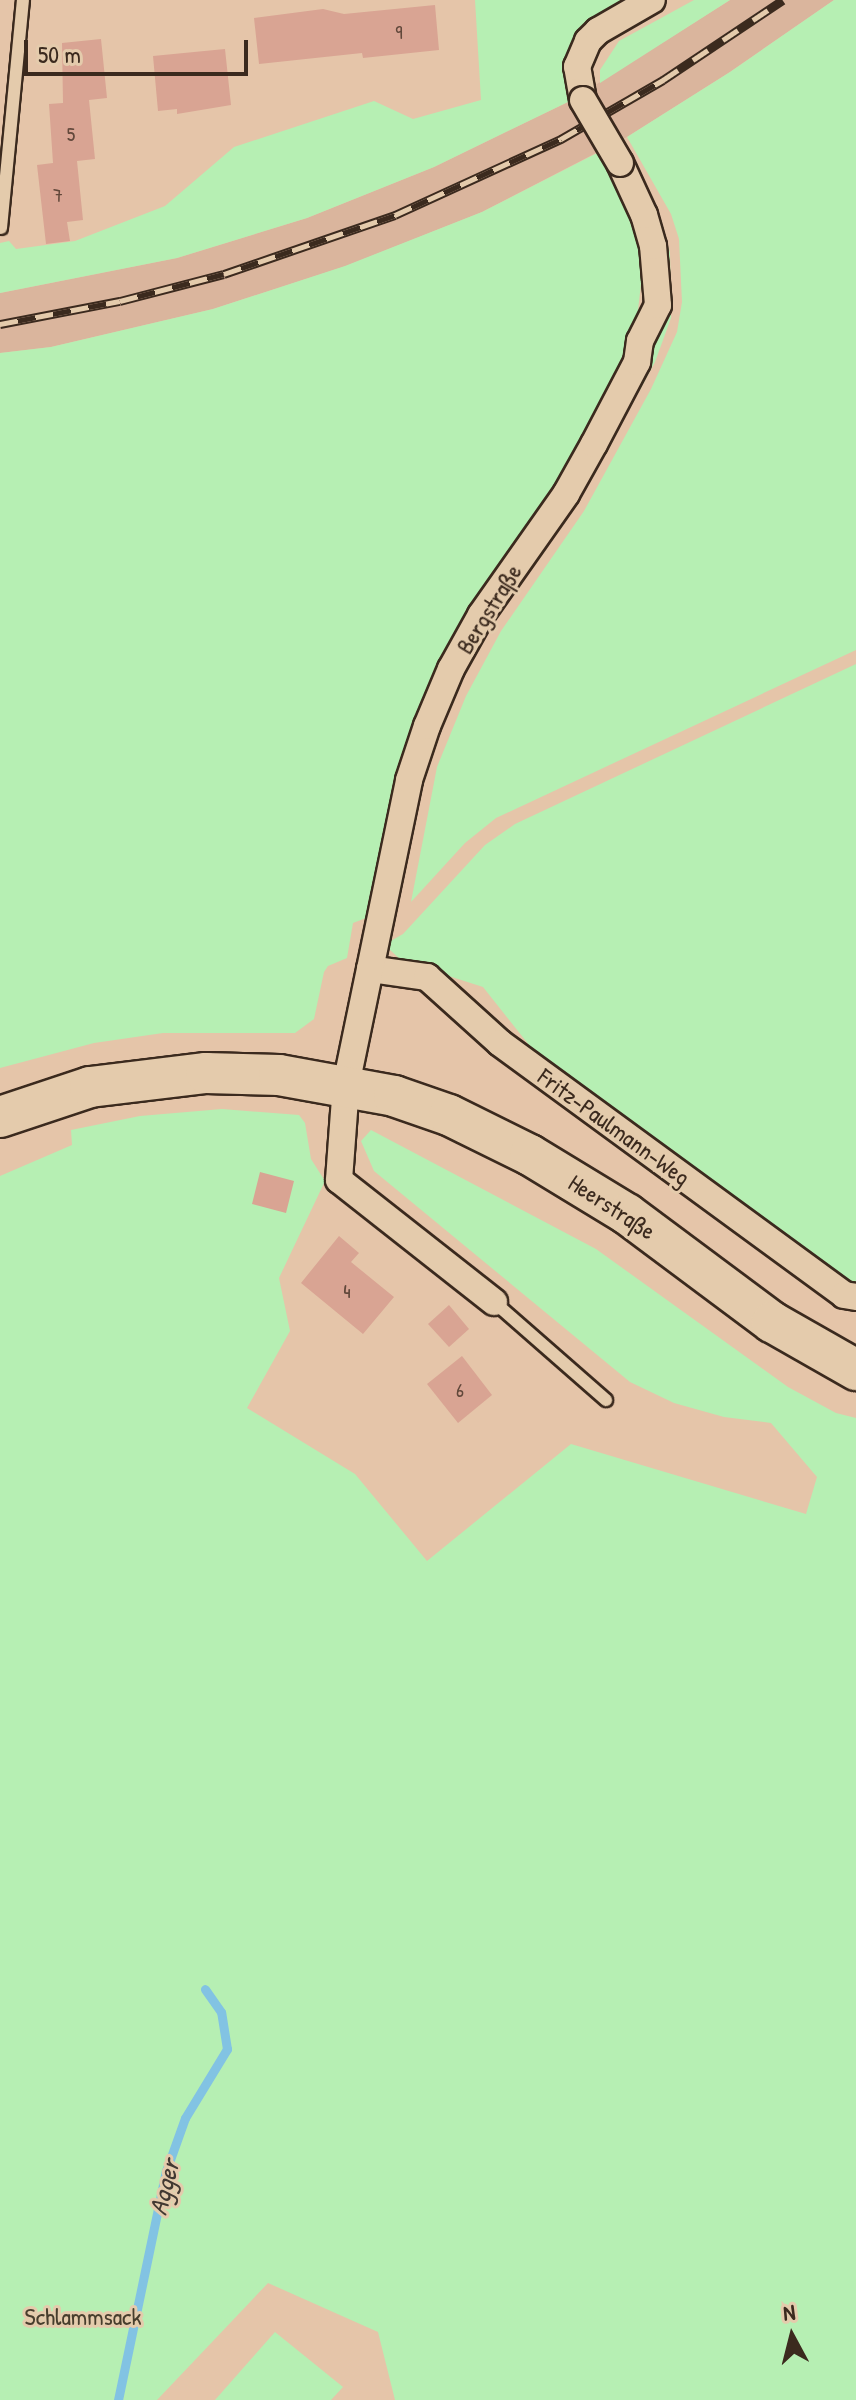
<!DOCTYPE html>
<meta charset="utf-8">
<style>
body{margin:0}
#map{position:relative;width:856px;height:2400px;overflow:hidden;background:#e5c5a9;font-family:"Patrick Hand",sans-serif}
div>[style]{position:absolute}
.built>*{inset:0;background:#dab59d}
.green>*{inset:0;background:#b6efb3}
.stream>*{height:9px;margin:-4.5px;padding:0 4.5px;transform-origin:4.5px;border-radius:4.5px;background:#82c3e3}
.building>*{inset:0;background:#d9a493}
.roads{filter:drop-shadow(2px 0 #3b2a1e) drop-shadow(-2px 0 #3b2a1e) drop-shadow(0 2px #3b2a1e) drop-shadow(0 -2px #3b2a1e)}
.lane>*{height:12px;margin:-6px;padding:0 6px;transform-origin:6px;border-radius:6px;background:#e4cbac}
.street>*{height:26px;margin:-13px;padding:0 13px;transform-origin:13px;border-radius:13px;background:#e4cbac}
.primary>*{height:40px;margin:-20px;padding:0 20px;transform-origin:20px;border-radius:20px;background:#e4cbac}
.rail>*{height:9px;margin-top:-4.5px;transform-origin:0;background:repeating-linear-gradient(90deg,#e4cbac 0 18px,#3b2a1e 0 36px);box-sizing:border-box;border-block:2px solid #3b2a1e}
.bridges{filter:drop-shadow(2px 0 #3b2a1e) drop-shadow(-2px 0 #3b2a1e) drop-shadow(0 2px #3b2a1e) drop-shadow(0 -2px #3b2a1e)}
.street-bridge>*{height:26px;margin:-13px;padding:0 13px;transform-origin:13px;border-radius:13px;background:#e4cbac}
span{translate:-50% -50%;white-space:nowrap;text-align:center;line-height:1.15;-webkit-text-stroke:6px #e4cbac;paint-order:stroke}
.number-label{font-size:20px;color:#62483b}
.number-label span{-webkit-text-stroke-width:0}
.street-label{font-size:24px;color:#3b2a1e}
.park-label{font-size:24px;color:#473e2d}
.water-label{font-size:26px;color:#423932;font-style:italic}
.north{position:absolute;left:752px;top:2296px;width:80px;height:80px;-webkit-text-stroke:6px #e4cbac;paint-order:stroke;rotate:353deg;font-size:22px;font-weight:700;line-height:32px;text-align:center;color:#3b2a1e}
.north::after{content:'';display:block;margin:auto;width:28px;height:36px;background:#3b2a1e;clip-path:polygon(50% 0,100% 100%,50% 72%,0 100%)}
.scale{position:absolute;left:24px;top:40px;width:224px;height:36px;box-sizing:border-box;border:4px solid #3b2a1e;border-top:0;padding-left:10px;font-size:24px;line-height:28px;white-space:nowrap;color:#3b2a1e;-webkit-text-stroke:6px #e4cbac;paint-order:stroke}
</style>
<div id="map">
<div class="built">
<i style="clip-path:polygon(730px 0,834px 0,730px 72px,627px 137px,482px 212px,346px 266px,213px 309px,51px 347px,0 353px,0 293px,177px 258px,307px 218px,434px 167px,570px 101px)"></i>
</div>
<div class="green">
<i style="clip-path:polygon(475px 0,635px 0,587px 28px,570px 44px,565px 86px,570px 101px,434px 167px,307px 218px,177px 258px,0 293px,0 243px,9px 241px,16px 249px,75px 241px,165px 206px,234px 147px,374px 101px,413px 119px,481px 100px)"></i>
<i style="clip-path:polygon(694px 0,730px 0,600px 83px,600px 70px,619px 41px)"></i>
<i style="clip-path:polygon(834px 0,856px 0,856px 650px,496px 818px,465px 843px,411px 902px,437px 767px,466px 696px,501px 631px,584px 511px,651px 389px,677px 332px,682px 302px,679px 239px,671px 214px,627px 137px,730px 72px)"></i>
<i style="clip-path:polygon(601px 151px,633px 215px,639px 239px,643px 266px,636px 328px,581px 443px,439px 668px,410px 734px,392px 794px,366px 918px,353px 923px,347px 958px,328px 966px,324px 972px,314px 1019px,295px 1033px,163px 1033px,94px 1043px,0 1068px,0 353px,51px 347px,213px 309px,345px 266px,482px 212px)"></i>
<i style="clip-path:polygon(651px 202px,670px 252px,671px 318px,655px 362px,620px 426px,620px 415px,652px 350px,665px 314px)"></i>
<i style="clip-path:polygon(856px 664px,856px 1297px,567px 1093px,483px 987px,402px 961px,388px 948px,389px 942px,403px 934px,485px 845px,515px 824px)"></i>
<i style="clip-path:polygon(222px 1109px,299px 1115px,305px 1123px,311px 1159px,325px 1181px,279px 1278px,290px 1331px,247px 1408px,355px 1474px,427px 1561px,571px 1444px,806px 1514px,817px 1477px,771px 1423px,724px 1417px,674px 1403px,630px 1382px,374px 1171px,361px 1141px,371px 1130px,596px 1249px,788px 1387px,836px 1413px,856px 1418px,856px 2400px,395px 2400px,378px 2332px,268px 2283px,157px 2400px,0 2400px,0 1176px,72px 1145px,71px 1130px,140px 1116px)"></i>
<i style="clip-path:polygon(275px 2332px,343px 2387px,331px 2400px,215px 2400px)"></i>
</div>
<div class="stream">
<i style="left:118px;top:2400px;width:234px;rotate:-78.2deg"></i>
<i style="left:166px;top:2171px;width:56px;rotate:-70.3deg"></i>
<i style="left:185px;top:2118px;width:81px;rotate:-58.7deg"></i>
<i style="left:227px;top:2049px;width:37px;rotate:-99deg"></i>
<i style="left:221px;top:2012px;width:28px;rotate:-125deg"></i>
</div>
<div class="building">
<i style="clip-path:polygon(435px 5px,439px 50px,363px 58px,362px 53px,259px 64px,254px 18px,323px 9px,344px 14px)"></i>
<i style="clip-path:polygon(101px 39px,107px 98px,89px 100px,95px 159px,77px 161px,83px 220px,67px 222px,70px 241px,46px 244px,37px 165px,53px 163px,49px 104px,63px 103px,62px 43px)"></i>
<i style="clip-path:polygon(225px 49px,231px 105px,177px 114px,177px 109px,158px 111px,153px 56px)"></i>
<i style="clip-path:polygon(260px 1172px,294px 1181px,286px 1213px,252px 1204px)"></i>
<i style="clip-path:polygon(339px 1236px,359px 1253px,351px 1262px,394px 1297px,363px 1334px,301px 1283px)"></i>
<i style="clip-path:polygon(449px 1305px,469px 1329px,449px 1347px,428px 1324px)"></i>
<i style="clip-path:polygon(462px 1356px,492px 1395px,458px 1423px,427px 1384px)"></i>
</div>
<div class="roads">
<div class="lane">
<i style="left:1px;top:228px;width:229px;rotate:-84.5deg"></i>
<i style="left:494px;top:1302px;width:149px;rotate:41.2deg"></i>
</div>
<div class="street">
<i style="left:583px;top:100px;width:34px;rotate:-100deg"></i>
<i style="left:577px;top:67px;width:28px;rotate:-67deg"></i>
<i style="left:588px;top:41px;width:14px;rotate:-45deg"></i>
<i style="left:598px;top:31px;width:62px;rotate:-29.9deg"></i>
<i style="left:370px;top:969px;width:58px;rotate:8deg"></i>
<i style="left:427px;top:977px;width:98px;rotate:42.1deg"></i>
<i style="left:500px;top:1043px;width:426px;rotate:36.2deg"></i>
<i style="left:844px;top:1295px;width:12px;rotate:9deg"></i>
<i style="left:494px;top:1302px;width:197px;rotate:-141.8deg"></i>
<i style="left:339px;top:1180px;width:95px;rotate:-85.8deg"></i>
<i style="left:346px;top:1085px;width:311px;rotate:-78.3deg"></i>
<i style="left:409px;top:780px;width:57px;rotate:-71.6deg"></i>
<i style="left:427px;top:726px;width:62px;rotate:-67.2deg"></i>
<i style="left:451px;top:669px;width:62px;rotate:-60.9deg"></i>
<i style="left:481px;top:615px;width:148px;rotate:-54.9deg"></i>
<i style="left:566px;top:494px;width:57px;rotate:-60.8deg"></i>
<i style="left:594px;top:444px;width:93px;rotate:-62.3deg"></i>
<i style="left:637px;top:362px;width:21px;rotate:-82deg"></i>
<i style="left:640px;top:341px;width:40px;rotate:-63.4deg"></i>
<i style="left:658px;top:305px;width:59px;rotate:-94.8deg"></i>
<i style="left:653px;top:246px;width:32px;rotate:-106deg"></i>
<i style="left:644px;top:215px;width:57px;rotate:-114.8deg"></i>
</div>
<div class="primary">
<i style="left:0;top:1117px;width:95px;rotate:-18.4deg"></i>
<i style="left:90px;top:1087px;width:117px;rotate:-6.9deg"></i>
<i style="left:206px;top:1073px;width:73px;rotate:1.6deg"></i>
<i style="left:279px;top:1075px;width:117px;rotate:10.3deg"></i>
<i style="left:394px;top:1096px;width:58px;rotate:19.1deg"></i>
<i style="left:449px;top:1115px;width:90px;rotate:26.3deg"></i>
<i style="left:530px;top:1155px;width:114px;rotate:31.3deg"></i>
<i style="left:627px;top:1214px;width:181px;rotate:36.7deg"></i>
<i style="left:772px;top:1322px;width:97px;rotate:29.7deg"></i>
</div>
</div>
<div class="rail">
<i style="left:0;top:324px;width:122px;rotate:-10.9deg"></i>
<i style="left:120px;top:301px;width:107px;rotate:-14.6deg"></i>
<i style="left:224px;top:274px;width:181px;rotate:-19deg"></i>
<i style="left:395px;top:215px;width:183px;rotate:-24.6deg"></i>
<i style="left:561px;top:139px;width:118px;rotate:-30deg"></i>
<i style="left:663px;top:80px;width:144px;rotate:-33.7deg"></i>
</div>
<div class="bridges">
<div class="street-bridge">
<i style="left:583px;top:100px;width:73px;rotate:59.6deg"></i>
</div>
</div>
<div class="number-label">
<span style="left:399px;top:31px">9</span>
<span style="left:71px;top:133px">5</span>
<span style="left:58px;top:194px">7</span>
<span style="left:347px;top:1290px">4</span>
<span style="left:460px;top:1389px">6</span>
</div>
<div class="street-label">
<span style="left:489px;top:609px;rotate:-58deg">Bergstraße</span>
<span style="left:614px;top:1127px;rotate:36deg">Fritz-Paulmann-Weg</span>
<span style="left:612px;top:1207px;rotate:33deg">Heerstraße</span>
</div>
<div class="park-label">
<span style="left:83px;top:2317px">Schlammsack</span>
</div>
<div class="water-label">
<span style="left:164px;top:2187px;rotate:-76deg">Agger</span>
</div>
<div class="north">N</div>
<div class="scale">50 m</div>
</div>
